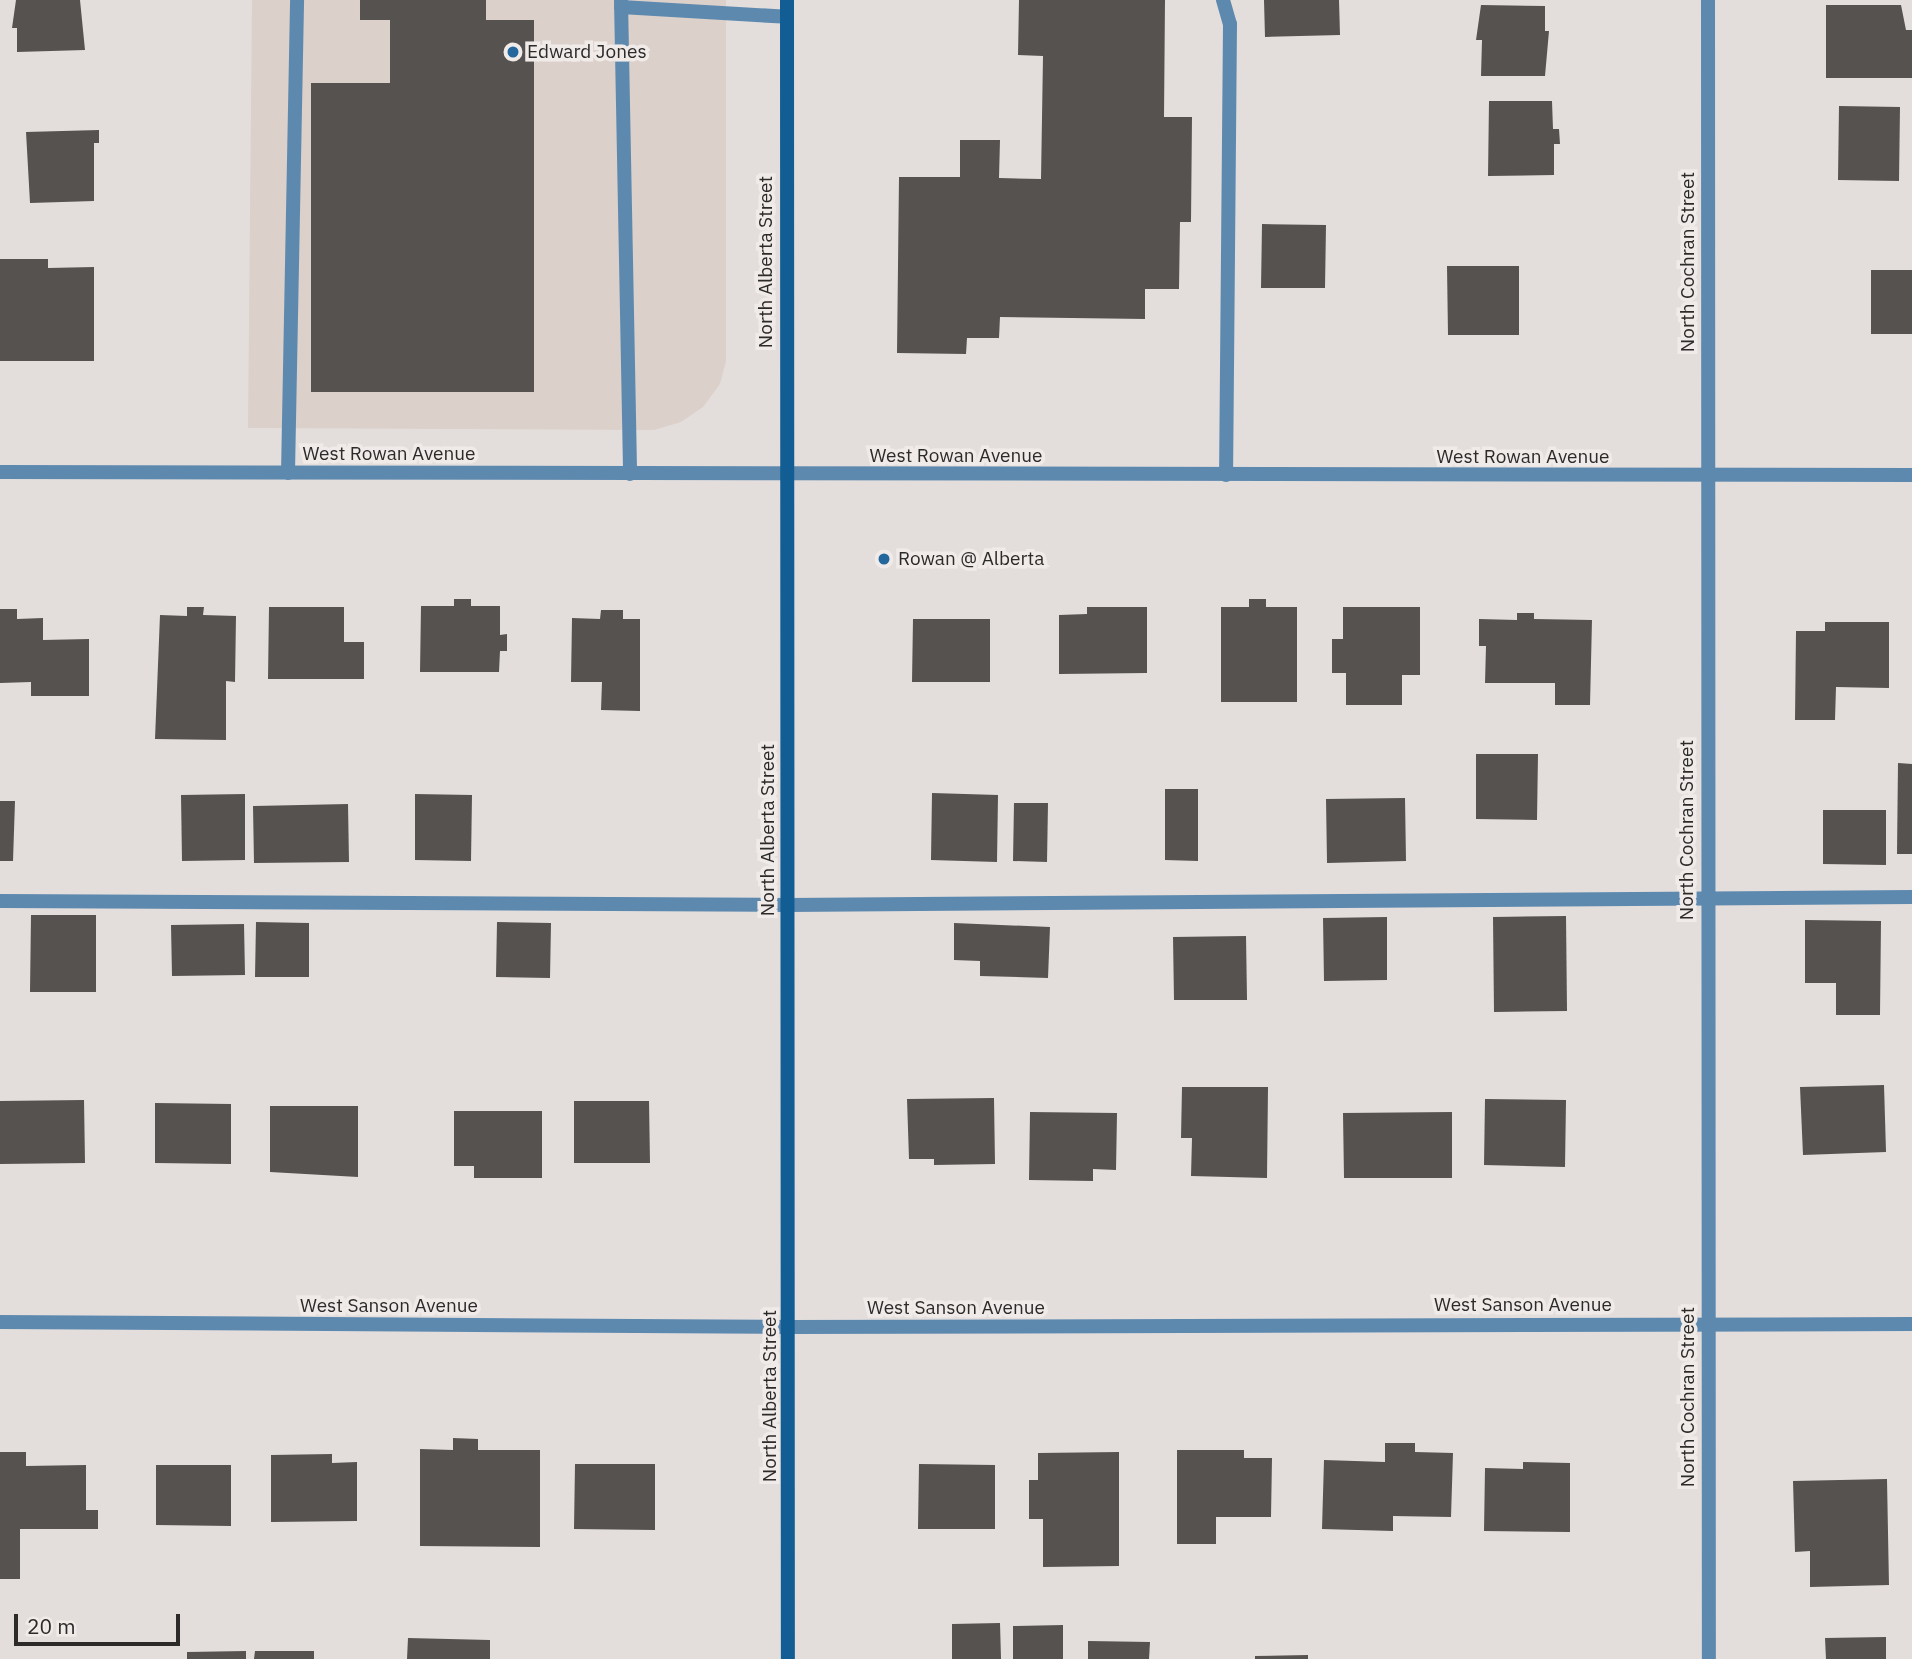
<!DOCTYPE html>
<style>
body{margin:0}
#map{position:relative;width:1912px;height:1659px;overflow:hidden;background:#e3dedc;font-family:"IBM Plex Sans",sans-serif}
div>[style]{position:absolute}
.built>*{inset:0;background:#dbd0ca}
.building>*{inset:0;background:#555250}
.service>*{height:14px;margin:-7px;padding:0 7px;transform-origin:7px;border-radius:7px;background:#5e89af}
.minor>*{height:14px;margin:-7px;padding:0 7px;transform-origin:7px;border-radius:7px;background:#5e89af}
.tertiary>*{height:14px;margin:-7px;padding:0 7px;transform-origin:7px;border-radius:7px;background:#5e89af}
.secondary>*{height:14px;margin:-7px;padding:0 7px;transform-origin:7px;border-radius:7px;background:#115d94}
.dots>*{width:19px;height:19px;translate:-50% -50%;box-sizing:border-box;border:4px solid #f0ebe9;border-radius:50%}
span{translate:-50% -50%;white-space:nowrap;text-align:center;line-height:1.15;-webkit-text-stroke:7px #f0ebe9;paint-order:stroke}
.poi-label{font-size:19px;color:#2c2b2a}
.left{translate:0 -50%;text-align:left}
.street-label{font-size:19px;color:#2c2b2a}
.scale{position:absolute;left:14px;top:1614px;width:166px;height:32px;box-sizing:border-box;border:4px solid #2c2b2a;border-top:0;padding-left:9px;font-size:21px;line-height:24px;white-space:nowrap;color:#2c2b2a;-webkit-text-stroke:5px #f0ebe9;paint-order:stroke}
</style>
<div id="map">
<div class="built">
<i style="clip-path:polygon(252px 0,726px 0,726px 361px,720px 384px,703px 407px,681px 422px,654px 430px,248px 428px)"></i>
</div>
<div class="building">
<i style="clip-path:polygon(16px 0,80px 0,85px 50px,17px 52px,17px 28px,12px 28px)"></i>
<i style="clip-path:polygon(360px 0,486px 0,486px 20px,534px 20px,534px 392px,311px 392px,311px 83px,390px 83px,390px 20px,360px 20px)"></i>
<i style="clip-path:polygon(1019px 0,1165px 0,1164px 117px,1192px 117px,1191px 222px,1180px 222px,1179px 289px,1145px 289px,1145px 319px,1000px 317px,999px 338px,967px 338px,966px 354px,897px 353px,899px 177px,960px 177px,960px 140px,1000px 140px,999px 178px,1041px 179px,1043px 56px,1018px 55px)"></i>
<i style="clip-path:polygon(1264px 0,1339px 0,1340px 35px,1265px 37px)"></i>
<i style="clip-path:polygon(1481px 5px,1545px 6px,1545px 31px,1549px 31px,1545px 76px,1481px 76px,1482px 40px,1476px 40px)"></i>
<i style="clip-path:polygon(1826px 5px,1901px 5px,1906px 30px,1912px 30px,1912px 78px,1826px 78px)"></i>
<i style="clip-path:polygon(1489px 101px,1552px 101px,1553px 129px,1559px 129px,1560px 144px,1554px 144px,1554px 175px,1488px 176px)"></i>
<i style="clip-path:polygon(1839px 106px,1900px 107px,1899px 181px,1838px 180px)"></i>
<i style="clip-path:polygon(99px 130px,99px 143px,94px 143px,94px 201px,30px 203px,26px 132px)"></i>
<i style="clip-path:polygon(1262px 224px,1326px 225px,1325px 288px,1261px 288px)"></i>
<i style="clip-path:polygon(0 259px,48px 259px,48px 268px,94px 267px,94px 361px,0 361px)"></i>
<i style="clip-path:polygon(1447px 266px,1519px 266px,1519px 335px,1448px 335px)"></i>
<i style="clip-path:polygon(1871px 270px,1912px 270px,1912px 334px,1871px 334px)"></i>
<i style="clip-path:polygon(454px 599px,471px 599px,471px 606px,500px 606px,500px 635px,507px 634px,507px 651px,500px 651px,499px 672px,420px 672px,421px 606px,454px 606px)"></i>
<i style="clip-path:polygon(1249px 599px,1266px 599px,1266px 607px,1297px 607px,1297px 702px,1221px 702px,1221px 607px,1249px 607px)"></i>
<i style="clip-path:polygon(187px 607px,204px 607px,203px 615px,236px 616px,235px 682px,226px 681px,226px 740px,155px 739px,160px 615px,187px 616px)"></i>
<i style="clip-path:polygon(269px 607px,344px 607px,344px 642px,364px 642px,364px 679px,268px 679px)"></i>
<i style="clip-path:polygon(1087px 607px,1147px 607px,1147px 673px,1059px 674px,1059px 615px,1087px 614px)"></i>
<i style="clip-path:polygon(1343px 607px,1420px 607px,1420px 675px,1402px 675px,1402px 705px,1346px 705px,1346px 673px,1332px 673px,1332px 639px,1343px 639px)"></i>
<i style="clip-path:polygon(0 609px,17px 609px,17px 619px,43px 618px,43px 640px,89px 639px,89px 696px,31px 696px,31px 682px,0 683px)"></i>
<i style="clip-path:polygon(601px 610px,623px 610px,623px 619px,640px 619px,640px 711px,601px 710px,602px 682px,571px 682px,572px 618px,600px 619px)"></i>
<i style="clip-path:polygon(1517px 613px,1534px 613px,1534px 619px,1592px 620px,1590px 705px,1555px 705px,1555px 683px,1485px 683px,1486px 646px,1479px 646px,1479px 619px,1517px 620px)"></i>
<i style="clip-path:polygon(913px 619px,990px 619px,990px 682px,912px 682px)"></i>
<i style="clip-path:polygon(1825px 622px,1889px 622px,1889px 688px,1836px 687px,1835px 720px,1795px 720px,1796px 631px,1825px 631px)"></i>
<i style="clip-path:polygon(1476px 754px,1538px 754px,1537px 820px,1476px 819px)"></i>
<i style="clip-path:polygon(1898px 763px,1912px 764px,1912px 854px,1897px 854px)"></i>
<i style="clip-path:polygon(1165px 789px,1198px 789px,1198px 861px,1165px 860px)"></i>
<i style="clip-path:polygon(932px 793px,998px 795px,997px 862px,931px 860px)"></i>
<i style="clip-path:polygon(245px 794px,245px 860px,182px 861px,181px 795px)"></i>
<i style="clip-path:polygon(415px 794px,472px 795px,471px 861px,415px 860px)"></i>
<i style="clip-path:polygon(1405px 798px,1406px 861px,1327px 863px,1326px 799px)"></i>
<i style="clip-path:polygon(0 801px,15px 801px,13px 861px,0 861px)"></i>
<i style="clip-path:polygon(1014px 803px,1048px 803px,1047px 862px,1013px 861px)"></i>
<i style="clip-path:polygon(348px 804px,349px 862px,254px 863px,253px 806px)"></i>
<i style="clip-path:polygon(1823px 810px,1886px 810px,1886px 865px,1823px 864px)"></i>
<i style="clip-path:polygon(31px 915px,96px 915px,96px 992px,30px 992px)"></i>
<i style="clip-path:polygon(1566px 916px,1567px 1011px,1494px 1012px,1493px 917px)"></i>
<i style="clip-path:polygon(1387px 917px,1387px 980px,1324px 981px,1323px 918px)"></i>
<i style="clip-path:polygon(1805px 920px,1881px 921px,1880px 1015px,1836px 1015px,1836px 983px,1805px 983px)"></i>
<i style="clip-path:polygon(256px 922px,309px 923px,309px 977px,255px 977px)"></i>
<i style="clip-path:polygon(497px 922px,551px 923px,550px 978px,496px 977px)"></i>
<i style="clip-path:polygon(954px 923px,1050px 927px,1048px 978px,980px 976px,980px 961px,954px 960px)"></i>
<i style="clip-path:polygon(244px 924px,245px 975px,172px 976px,171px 925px)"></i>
<i style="clip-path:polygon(1246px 936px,1247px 1000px,1174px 1000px,1173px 937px)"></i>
<i style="clip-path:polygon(1884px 1085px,1886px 1152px,1803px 1155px,1800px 1087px)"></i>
<i style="clip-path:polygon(1182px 1087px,1268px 1087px,1267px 1178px,1191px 1176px,1192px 1138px,1181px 1138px)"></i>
<i style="clip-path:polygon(994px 1098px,995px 1164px,934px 1165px,934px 1159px,909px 1159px,907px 1099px)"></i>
<i style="clip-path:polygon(1485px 1099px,1566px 1100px,1565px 1167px,1484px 1165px)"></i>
<i style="clip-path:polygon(84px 1100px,85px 1163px,0 1164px,0 1101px)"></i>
<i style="clip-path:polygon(574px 1101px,649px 1101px,650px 1163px,574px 1163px)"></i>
<i style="clip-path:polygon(155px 1103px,231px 1104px,231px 1164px,155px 1163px)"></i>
<i style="clip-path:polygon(270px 1106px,358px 1106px,358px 1177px,270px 1172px)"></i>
<i style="clip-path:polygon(454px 1111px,542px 1111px,542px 1178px,474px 1178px,474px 1166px,454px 1166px)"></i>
<i style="clip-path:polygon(1030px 1112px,1117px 1113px,1116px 1170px,1093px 1169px,1093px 1181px,1029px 1180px)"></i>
<i style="clip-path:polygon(1452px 1112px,1452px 1178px,1344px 1178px,1343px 1113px)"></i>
<i style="clip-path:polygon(453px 1438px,478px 1439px,478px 1450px,540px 1450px,540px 1547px,420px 1546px,420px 1449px,453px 1450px)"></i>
<i style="clip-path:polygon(1385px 1443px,1415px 1443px,1415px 1452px,1453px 1453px,1451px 1517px,1393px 1516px,1393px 1531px,1322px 1529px,1324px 1460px,1385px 1462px)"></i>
<i style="clip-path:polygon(1177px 1450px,1244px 1450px,1244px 1458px,1272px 1458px,1271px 1517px,1216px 1517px,1216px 1544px,1177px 1544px)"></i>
<i style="clip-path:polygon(0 1452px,26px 1452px,26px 1466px,86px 1465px,86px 1510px,98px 1510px,98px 1529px,20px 1529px,20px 1579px,0 1579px)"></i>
<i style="clip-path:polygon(1119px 1452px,1119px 1566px,1043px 1567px,1043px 1519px,1029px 1519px,1029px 1480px,1038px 1480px,1038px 1453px)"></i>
<i style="clip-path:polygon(332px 1454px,332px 1463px,357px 1462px,357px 1521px,271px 1522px,271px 1455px)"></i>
<i style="clip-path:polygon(1523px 1462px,1570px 1463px,1570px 1532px,1484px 1531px,1485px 1468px,1523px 1469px)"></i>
<i style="clip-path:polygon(575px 1464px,655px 1464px,655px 1530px,574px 1529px)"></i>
<i style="clip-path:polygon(919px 1464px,995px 1465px,995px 1529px,918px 1529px)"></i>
<i style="clip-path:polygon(156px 1465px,231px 1465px,231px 1526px,156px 1525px)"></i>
<i style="clip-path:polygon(1887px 1479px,1889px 1585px,1810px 1587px,1810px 1551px,1795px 1552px,1793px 1481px)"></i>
<i style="clip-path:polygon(1000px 1623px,1001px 1659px,952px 1659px,952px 1624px)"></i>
<i style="clip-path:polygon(1063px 1625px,1063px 1659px,1013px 1659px,1013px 1626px)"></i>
<i style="clip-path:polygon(1886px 1637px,1886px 1659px,1826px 1659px,1825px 1638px)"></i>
<i style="clip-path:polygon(408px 1638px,490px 1640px,490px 1659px,407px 1659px)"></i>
<i style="clip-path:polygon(1088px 1641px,1150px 1642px,1149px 1659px,1088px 1659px)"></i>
<i style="clip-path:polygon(246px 1651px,246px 1659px,187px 1659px,187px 1652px)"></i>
<i style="clip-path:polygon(255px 1651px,314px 1651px,314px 1659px,254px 1659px)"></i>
<i style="clip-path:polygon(1308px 1655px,1308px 1659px,1255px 1659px,1255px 1656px)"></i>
</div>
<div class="service">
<i style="left:621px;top:0;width:474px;rotate:88.9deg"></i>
<i style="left:1223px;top:0;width:25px;rotate:74deg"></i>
<i style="left:1230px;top:24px;width:451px;rotate:90.5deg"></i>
<i style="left:621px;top:7px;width:166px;rotate:3.4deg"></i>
<i style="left:288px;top:473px;width:473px;rotate:-88.9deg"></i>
<i style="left:0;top:901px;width:787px;rotate:0.29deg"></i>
<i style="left:787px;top:905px;width:1125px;rotate:-0.41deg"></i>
</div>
<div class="minor">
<i style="left:1708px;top:0;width:1659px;rotate:89.97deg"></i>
<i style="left:0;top:1322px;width:790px;rotate:0.36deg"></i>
<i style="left:790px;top:1327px;width:1122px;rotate:-0.15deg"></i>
</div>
<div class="tertiary">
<i style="left:0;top:472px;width:1912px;rotate:0.09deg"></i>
</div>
<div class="secondary">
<i style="left:787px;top:0;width:1659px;rotate:89.97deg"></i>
</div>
<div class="dots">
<i style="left:513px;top:52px;background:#24679c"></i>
<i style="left:884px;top:559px;background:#24679c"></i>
</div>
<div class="poi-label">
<span class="left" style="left:527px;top:52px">Edward Jones</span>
<span class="left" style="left:898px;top:559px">Rowan @ Alberta</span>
</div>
<div class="street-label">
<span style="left:766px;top:262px;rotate:-90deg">North Alberta Street</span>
<span style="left:1688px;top:262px;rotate:-90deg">North Cochran Street</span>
<span style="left:389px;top:454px">West Rowan Avenue</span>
<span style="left:956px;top:456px">West Rowan Avenue</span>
<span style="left:1523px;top:457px">West Rowan Avenue</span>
<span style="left:768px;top:830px;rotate:-90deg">North Alberta Street</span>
<span style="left:1687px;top:830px;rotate:-90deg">North Cochran Street</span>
<span style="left:1523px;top:1305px">West Sanson Avenue</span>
<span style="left:389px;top:1306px">West Sanson Avenue</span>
<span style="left:956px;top:1308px">West Sanson Avenue</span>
<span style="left:770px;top:1396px;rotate:-90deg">North Alberta Street</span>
<span style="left:1688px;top:1397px;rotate:-90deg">North Cochran Street</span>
</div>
<div class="scale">20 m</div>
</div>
